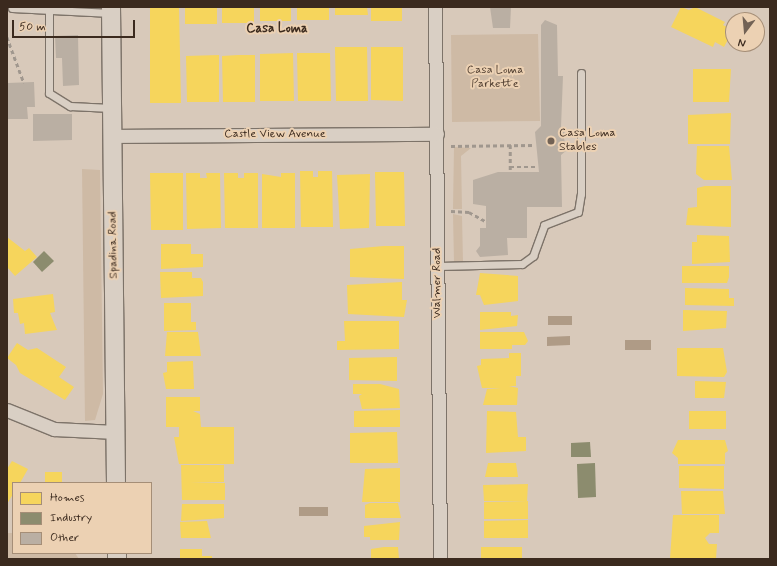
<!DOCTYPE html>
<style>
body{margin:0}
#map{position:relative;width:777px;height:566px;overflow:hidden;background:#d8c9ba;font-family:Mynerve,sans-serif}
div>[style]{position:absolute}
.green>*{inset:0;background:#cebaa5}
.water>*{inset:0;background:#af9b86}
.homes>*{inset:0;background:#f6d55c}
.industry>*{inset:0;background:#8c8c6e}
.building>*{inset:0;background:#baafa3}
.path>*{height:2.5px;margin-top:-1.25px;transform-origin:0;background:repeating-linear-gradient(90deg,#a0978e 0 4px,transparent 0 7px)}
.roads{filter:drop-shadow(1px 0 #7d7369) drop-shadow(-1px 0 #7d7369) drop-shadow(0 1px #7d7369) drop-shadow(0 -1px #7d7369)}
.lane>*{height:7px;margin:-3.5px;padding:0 3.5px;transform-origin:3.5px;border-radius:3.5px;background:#d9cfc4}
.street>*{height:13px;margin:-6.5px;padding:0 6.5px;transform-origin:6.5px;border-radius:6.5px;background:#d9cfc4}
.secondary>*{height:18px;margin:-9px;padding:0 9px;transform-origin:9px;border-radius:9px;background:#d9cfc4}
.dots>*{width:11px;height:11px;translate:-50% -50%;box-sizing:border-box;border:2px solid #ecd1b3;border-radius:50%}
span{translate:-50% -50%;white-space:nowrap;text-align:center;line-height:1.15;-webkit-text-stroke:4px #ecd1b3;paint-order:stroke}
.park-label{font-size:12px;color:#503e30}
.poi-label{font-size:12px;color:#3b2a1e}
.left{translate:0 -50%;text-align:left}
.street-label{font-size:12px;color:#3b2a1e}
.neighbourhood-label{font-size:13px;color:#3b2a1e;font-weight:700}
.frame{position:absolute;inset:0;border:8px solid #3b2a1e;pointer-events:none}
.legend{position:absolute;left:12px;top:482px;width:140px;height:72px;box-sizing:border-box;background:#ecd1b3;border:1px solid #a58e77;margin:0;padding:5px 7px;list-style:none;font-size:12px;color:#3b2a1e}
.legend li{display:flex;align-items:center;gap:8px;height:20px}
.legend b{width:20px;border:1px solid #a58e77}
.north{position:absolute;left:725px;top:12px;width:40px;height:40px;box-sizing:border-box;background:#ecd1b3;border:1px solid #a58e77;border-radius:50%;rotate:196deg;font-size:11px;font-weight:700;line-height:16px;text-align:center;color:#3b2a1e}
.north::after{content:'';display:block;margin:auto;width:14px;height:18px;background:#726255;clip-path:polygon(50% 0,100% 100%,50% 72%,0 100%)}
.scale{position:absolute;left:12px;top:20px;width:123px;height:18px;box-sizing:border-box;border:2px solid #3b2a1e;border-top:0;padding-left:5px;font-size:12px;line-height:14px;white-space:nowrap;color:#3b2a1e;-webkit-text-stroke:3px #ecd1b3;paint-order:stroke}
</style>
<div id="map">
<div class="green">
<i style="clip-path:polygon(538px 34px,540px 121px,452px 122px,451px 35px)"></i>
<i style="clip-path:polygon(454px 147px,471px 148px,461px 156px,462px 209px,453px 209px)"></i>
<i style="clip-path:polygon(82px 169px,100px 170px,103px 394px,95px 420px,85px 421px)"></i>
<i style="clip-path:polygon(453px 214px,462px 216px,463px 262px,454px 262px)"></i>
<i style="clip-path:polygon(7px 533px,13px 533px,13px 553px,75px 553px,79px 559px,7px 559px)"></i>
</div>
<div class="water">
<i style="clip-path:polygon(548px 316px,572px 316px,572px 325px,548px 325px)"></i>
<i style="clip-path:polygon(570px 336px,570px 345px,547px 346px,547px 337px)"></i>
<i style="clip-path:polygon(625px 340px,651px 340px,651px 350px,625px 350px)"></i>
<i style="clip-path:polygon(299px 507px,328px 507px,328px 516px,299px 516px)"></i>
</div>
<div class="homes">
<i style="clip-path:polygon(150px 7px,179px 7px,181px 103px,150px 103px)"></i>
<i style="clip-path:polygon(185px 7px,217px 7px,217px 24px,185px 24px)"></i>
<i style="clip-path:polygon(222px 7px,254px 7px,254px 23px,222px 23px)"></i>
<i style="clip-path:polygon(260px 7px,291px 7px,291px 21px,260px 21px)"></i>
<i style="clip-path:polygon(297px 7px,329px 7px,329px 20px,297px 20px)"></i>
<i style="clip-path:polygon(335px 7px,367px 7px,368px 15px,335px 15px)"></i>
<i style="clip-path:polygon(371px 7px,402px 7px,402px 21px,371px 21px)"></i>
<i style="clip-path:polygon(681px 7px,689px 10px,695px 7px,725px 22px,723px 25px,733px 30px,724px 47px,715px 42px,713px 47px,671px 27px)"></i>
<i style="clip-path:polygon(335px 47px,367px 47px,368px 101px,336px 101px)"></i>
<i style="clip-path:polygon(371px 47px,403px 47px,403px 101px,371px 100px)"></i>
<i style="clip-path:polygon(293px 53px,294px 101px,260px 101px,260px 54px)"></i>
<i style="clip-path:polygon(297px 53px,330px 53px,331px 101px,298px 101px)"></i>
<i style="clip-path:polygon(219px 55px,219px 102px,187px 102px,186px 56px)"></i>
<i style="clip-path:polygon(238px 55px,255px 55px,255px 102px,223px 102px,222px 56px)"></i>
<i style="clip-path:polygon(693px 69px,731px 69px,729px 102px,693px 102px)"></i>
<i style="clip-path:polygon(731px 113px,730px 144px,688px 144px,688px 115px)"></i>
<i style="clip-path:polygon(697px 146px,729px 146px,732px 180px,704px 180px,696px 174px)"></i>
<i style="clip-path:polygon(300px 171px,313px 171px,313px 177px,318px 177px,318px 171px,332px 171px,333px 227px,301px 227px)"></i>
<i style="clip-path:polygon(375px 172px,404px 172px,405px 226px,376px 226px)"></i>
<i style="clip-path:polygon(150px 173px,183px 173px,183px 230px,151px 230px)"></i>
<i style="clip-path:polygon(186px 173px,200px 173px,200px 178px,207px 178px,206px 173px,220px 173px,221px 228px,187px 229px)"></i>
<i style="clip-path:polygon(224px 173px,238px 173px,238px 178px,244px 178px,244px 173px,258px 173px,258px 228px,225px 228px)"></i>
<i style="clip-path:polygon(281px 173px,295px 173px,295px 228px,262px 228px,262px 174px,281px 177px)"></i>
<i style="clip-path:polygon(370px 174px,369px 228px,340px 229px,337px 175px)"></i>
<i style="clip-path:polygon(705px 186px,731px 186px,731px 227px,686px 225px,688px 208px,697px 207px,697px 188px)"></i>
<i style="clip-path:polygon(697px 235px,729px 236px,730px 262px,692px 264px,692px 242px,697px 242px)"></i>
<i style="clip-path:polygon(7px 237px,25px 251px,29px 248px,37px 257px,15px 276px,7px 267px)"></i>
<i style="clip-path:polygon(161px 244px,191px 244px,191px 254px,203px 254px,203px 267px,161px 269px)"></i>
<i style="clip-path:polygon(384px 246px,404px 246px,404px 279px,350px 277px,350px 249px)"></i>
<i style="clip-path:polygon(682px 266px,729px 266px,729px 277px,727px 283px,682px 283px)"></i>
<i style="clip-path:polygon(160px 272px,192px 272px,192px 278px,201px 278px,203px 282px,203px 296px,161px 298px)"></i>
<i style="clip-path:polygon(480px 273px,518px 276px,518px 301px,484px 305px,480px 295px,476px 295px)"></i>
<i style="clip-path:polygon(402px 282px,402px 300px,407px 300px,404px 317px,348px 314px,347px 285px)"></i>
<i style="clip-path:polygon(685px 288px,729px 289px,729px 298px,734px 298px,734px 306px,685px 305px)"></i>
<i style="clip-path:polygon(53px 294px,55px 312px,50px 313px,57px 330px,25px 334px,24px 323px,20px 324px,18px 313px,14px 313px,13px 299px)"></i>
<i style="clip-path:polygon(164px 303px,191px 303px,191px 322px,196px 322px,196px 330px,164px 331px)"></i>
<i style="clip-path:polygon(683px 310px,727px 311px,726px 328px,683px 331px)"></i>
<i style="clip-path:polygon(480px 312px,511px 312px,511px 316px,518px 315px,517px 326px,480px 330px)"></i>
<i style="clip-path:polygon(344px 321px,399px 321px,399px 349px,337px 350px,337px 341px,345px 341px)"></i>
<i style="clip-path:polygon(167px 332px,198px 332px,201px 356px,165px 356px)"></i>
<i style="clip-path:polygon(480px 332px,524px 332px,528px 341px,525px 345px,512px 345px,512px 349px,480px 349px)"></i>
<i style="clip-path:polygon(17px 343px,28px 350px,37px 348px,66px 367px,59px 377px,74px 387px,65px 400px,20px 373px,16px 365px,7px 358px)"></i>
<i style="clip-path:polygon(677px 348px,723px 348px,727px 372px,724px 377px,677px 376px)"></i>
<i style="clip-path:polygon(509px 353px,521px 353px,521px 376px,516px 376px,516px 386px,509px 386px,518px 388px,517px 405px,483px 405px,487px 389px,501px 388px,482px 388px,477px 366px,481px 365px,481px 359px,509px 358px)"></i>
<i style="clip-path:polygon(397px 357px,397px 381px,349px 380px,349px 358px)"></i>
<i style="clip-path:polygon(193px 361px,194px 389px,166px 389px,163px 373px,167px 372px,167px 362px)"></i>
<i style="clip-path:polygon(695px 381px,726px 382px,724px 398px,695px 398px)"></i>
<i style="clip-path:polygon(353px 384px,380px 384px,399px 389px,400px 408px,362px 409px,359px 396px,362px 394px,353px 394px)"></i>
<i style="clip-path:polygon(166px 397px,200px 397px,200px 411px,193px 411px,200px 414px,201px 427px,234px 427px,234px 464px,179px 464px,174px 437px,179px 437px,179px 427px,166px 427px)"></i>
<i style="clip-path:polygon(400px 410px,400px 427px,354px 427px,354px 411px)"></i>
<i style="clip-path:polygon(487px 411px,516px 412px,518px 437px,526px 437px,526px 451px,486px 453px)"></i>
<i style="clip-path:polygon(689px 411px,726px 411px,726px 429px,689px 429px)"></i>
<i style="clip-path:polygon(397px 432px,398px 463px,350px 463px,350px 433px)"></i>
<i style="clip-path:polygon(678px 440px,725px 440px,728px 451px,725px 453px,725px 464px,678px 464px,678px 458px,672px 453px)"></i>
<i style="clip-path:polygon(12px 461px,28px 469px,20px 483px,13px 483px,13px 494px,7px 504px,7px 469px)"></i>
<i style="clip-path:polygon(488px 463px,516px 463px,518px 477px,485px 477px)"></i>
<i style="clip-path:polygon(181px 465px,224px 465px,224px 482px,190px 483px,225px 483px,225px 500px,182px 500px)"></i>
<i style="clip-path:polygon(679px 466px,724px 466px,724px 489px,679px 488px)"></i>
<i style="clip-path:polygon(400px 468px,400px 502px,362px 502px,365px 469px)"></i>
<i style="clip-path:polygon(45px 472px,62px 472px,62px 483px,45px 483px)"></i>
<i style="clip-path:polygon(528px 484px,527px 501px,484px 501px,483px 485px)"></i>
<i style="clip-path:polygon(681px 491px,723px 491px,725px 514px,682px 514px)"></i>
<i style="clip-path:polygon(528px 501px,528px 519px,484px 519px,484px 502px)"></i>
<i style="clip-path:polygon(370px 503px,398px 503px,401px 518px,365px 518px,365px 505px)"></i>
<i style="clip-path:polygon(182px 504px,224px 504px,224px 518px,181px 521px)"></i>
<i style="clip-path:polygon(673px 515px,719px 515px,719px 533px,710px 533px,705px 538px,709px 544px,717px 544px,716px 559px,670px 559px)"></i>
<i style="clip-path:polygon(528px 520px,528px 538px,484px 538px,484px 521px)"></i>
<i style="clip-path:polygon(207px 521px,211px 538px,181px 538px,180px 522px)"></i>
<i style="clip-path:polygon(400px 522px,399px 540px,370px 540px,370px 537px,364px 537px,364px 526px)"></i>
<i style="clip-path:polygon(384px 547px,398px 547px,399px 559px,371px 559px,371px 549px)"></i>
<i style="clip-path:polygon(481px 547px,522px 547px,522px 559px,481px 559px)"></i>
<i style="clip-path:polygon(180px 549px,202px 549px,202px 556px,212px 556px,212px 559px,180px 559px)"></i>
</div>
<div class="industry">
<i style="clip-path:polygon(44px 251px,54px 261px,42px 272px,33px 262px)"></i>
<i style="clip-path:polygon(590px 442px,591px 457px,571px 457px,571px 443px)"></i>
<i style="clip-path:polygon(595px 463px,596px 497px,578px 498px,577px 464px)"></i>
</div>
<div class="building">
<i style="clip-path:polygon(490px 7px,511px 7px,510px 28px,493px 28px)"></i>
<i style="clip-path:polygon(545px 20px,557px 25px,558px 76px,563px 76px,561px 127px,566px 130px,563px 135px,567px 150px,561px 155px,562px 207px,527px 207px,527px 238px,507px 238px,508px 255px,480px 257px,476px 251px,480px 246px,480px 228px,486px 228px,486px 206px,473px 204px,473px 180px,498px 172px,539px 172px,535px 132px,541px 126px,541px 25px)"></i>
<i style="clip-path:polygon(78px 35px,79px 85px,63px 86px,62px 58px,56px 58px,55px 36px)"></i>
<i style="clip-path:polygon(34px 82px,35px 107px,27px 107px,28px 119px,7px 119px,7px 83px)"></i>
<i style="clip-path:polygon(33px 114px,72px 114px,72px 140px,33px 141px)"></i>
</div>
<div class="path">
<i style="left:7px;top:37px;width:49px;rotate:69.7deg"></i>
<i style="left:451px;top:146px;width:84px;rotate:-0.7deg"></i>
<i style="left:510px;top:167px;width:27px"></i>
<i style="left:510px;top:170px;width:25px;rotate:-90deg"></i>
<i style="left:451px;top:211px;width:18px;rotate:3deg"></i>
<i style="left:469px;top:212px;width:18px;rotate:29deg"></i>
</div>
<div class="roads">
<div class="lane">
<i style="left:12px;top:8px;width:99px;rotate:2.9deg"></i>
<i style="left:49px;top:11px;width:82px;rotate:90deg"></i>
<i style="left:49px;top:93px;width:25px;rotate:32deg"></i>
<i style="left:70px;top:106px;width:41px;rotate:2.8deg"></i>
<i style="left:438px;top:266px;width:84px;rotate:-1.4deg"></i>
<i style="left:522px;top:264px;width:14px;rotate:-36deg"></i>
<i style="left:533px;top:256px;width:33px;rotate:-70deg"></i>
<i style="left:544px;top:225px;width:36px;rotate:-21deg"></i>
<i style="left:578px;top:212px;width:18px;rotate:-81deg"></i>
<i style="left:581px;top:194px;width:121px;rotate:-90deg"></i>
</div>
<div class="street">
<i style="left:435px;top:7px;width:552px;rotate:89.48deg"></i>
<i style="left:112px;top:136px;width:325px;rotate:-0.4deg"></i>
<i style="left:7px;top:410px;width:51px;rotate:22deg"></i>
<i style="left:54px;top:429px;width:62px;rotate:2.8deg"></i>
</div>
<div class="secondary">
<i style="left:111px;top:7px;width:476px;rotate:89.4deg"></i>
<i style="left:117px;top:553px;width:6px;rotate:90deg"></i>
</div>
</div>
<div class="dots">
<i style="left:551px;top:141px;background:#726255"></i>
</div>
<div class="park-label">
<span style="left:495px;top:78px">Casa Loma<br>Parkette</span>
</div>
<div class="poi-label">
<span class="left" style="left:559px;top:141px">Casa Loma<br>Stables</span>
</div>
<div class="street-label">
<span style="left:275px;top:135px">Castle View Avenue</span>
<span style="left:114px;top:245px;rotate:-91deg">Spadina Road</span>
<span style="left:438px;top:283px;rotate:-90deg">Walmer Road</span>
</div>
<div class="neighbourhood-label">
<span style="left:277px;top:29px">Casa Loma</span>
</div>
<div class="frame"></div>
<ul class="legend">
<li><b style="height:11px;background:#f6d55c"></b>Homes</li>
<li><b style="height:11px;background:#8c8c6e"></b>Industry</li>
<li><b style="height:11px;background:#baafa3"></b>Other</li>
</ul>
<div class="north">N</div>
<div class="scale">50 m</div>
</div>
